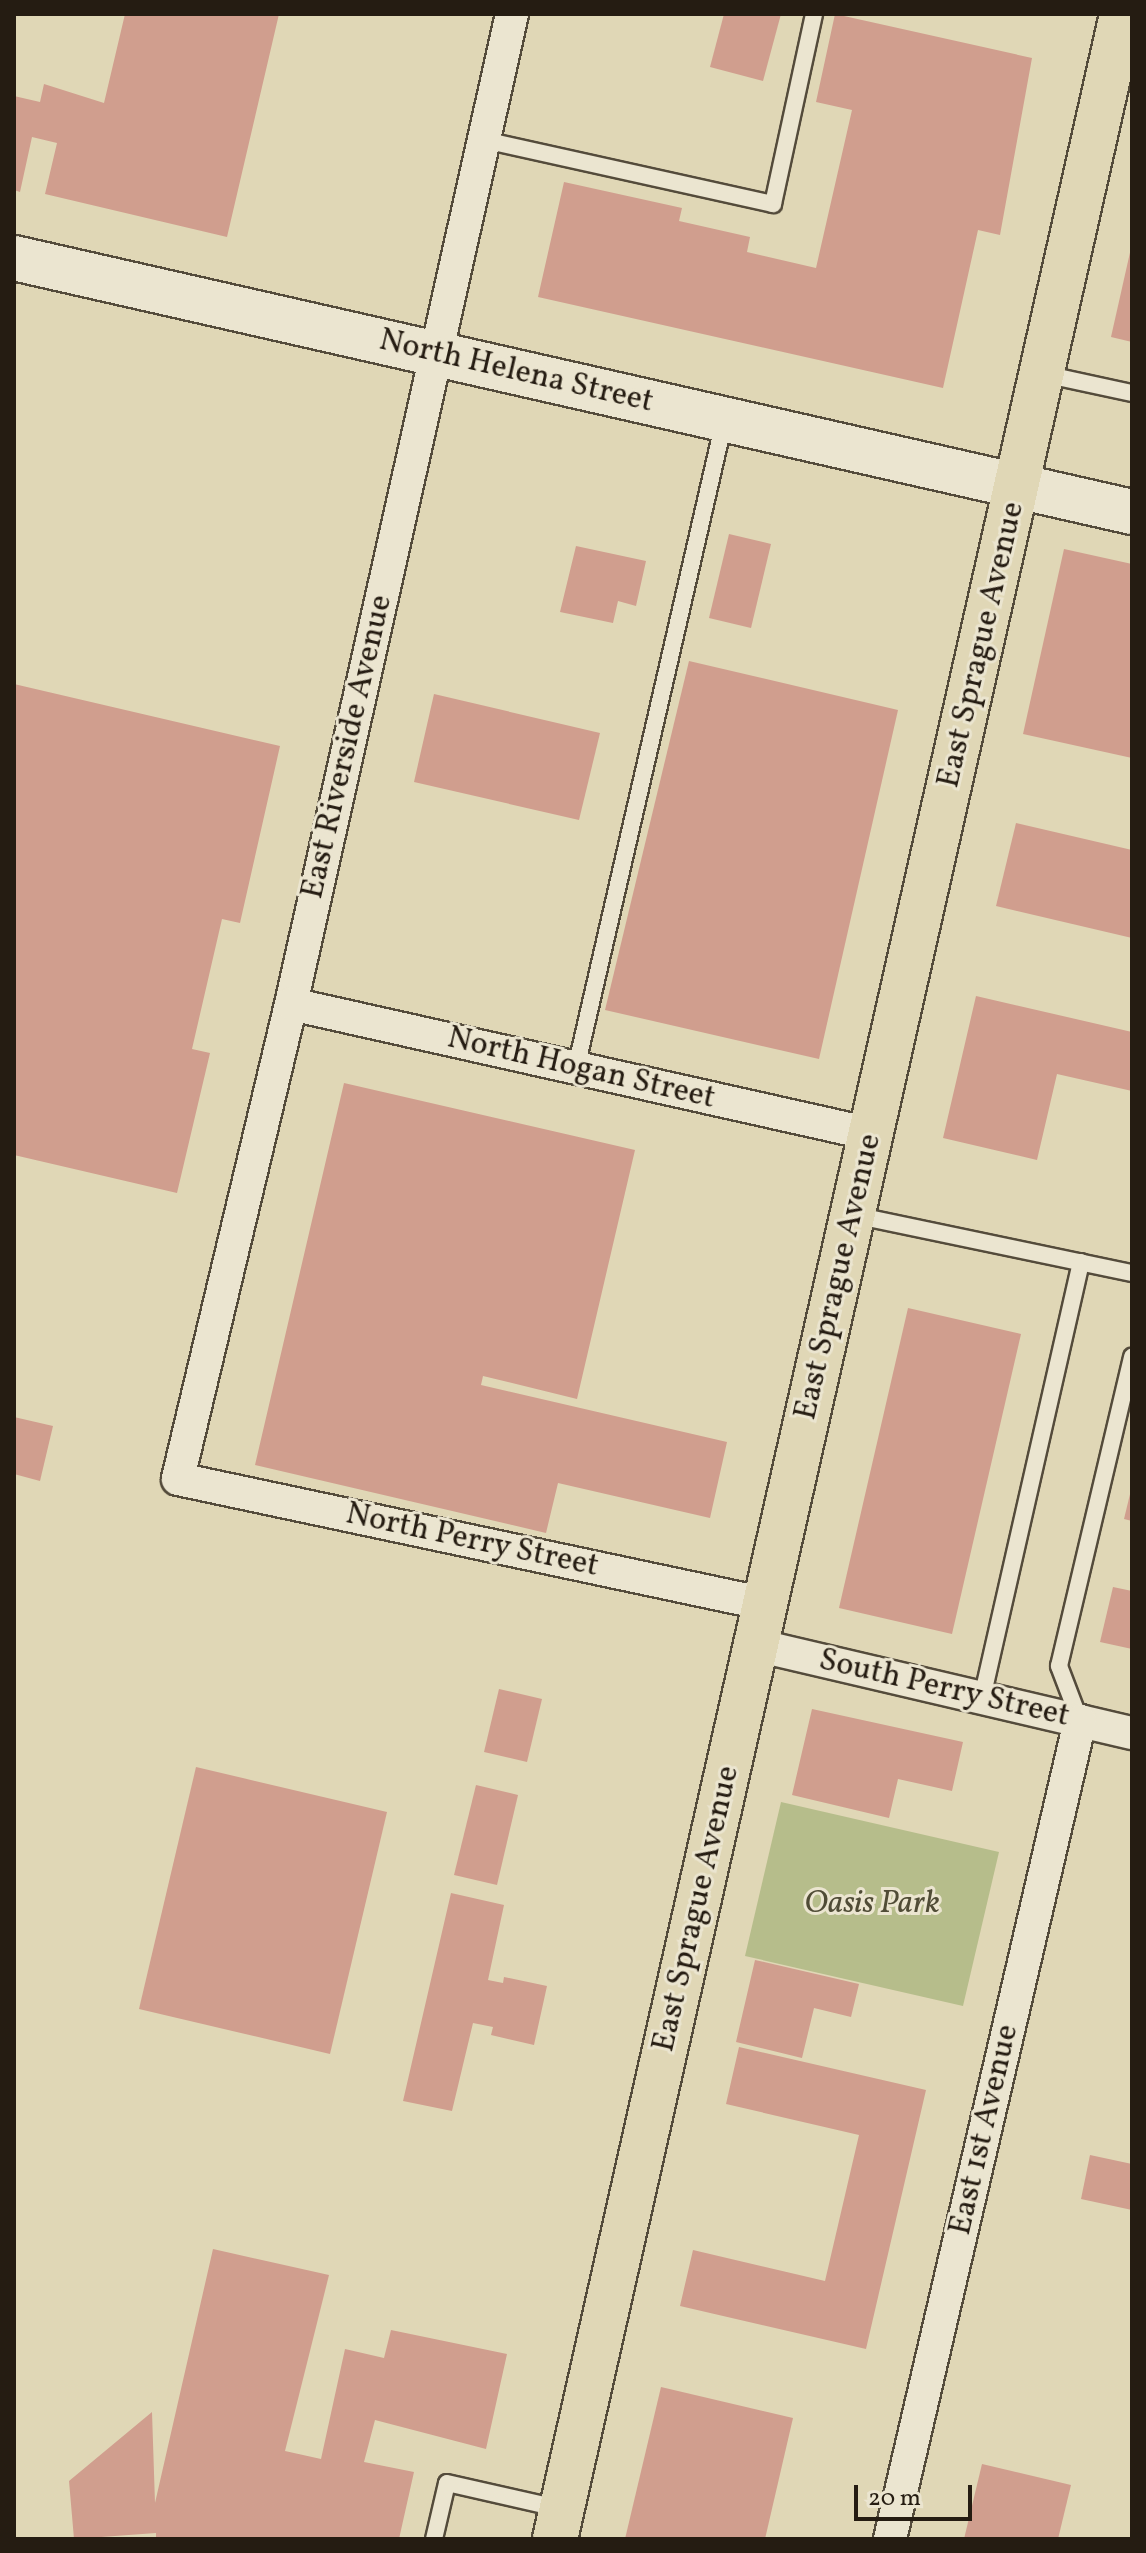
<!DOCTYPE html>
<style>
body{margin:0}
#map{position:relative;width:1146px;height:2553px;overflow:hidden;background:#e0d7b6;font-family:Vollkorn,serif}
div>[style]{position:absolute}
.green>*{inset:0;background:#b6bd8b}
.building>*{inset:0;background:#d09e8e}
.roads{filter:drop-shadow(2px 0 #544b3b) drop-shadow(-2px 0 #544b3b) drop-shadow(0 2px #544b3b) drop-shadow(0 -2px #544b3b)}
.lane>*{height:16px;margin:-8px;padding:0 8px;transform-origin:8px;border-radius:8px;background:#ebe5d0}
.street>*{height:32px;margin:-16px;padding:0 16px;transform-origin:16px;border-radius:16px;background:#ebe5d0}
.secondary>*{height:44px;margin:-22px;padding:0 22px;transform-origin:22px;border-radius:22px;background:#ebe5d0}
.primary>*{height:44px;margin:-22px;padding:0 22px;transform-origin:22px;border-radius:22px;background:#e0d7b6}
span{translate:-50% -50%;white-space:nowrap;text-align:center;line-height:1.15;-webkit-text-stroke:6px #ebe5d0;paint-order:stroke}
.street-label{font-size:32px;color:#251c12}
.park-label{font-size:32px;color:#504c36;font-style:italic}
.frame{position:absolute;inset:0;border:16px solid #251c12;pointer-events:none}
.scale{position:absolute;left:854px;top:2485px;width:118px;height:36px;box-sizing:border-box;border:4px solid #251c12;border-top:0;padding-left:10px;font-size:24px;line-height:28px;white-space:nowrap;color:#251c12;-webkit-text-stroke:6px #ebe5d0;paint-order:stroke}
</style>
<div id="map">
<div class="green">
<i style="clip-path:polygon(781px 1802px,999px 1852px,963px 2006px,745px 1956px)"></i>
</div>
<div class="building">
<i style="clip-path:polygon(125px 14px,279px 14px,227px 237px,45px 194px,57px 143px,32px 137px,20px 192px,14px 190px,14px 96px,40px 102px,44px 84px,104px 103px)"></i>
<i style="clip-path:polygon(724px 14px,781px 14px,763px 81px,710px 67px)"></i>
<i style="clip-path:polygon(835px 14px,1032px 58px,1000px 235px,978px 230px,943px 388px,538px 297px,564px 182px,682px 208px,679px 221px,750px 237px,747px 252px,816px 268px,852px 110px,816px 102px)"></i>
<i style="clip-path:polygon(1131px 248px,1132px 248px,1132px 342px,1111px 337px)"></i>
<i style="clip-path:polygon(729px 534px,771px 544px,751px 628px,709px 618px)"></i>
<i style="clip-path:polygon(576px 546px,646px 561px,636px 606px,618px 601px,613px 623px,560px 612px)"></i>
<i style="clip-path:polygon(1064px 549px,1132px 564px,1132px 758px,1023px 734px)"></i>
<i style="clip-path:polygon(689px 661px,898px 710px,819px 1059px,605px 1010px)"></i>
<i style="clip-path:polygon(14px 684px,280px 746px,240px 923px,222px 919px,192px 1049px,210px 1053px,177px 1193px,14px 1155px)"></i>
<i style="clip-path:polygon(434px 694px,600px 733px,579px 820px,414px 782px)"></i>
<i style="clip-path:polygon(1016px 823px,1132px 850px,1132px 938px,996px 906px)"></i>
<i style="clip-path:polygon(976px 996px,1132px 1032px,1132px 1091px,1057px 1074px,1037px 1160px,943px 1138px)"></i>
<i style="clip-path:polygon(344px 1083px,635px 1150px,577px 1399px,483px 1376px,481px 1385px,727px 1442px,710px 1518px,558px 1483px,546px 1533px,255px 1465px)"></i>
<i style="clip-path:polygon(908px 1308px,1021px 1334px,952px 1634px,839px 1608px)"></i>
<i style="clip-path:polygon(14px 1417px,53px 1426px,40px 1481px,14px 1474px)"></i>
<i style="clip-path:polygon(1131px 1490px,1132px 1490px,1132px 1521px,1124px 1519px)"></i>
<i style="clip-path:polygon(1113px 1587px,1132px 1591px,1132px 1649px,1100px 1642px)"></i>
<i style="clip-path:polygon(499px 1689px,542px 1699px,527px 1762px,484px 1752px)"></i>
<i style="clip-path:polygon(812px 1709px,963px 1742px,952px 1791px,898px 1779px,889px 1818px,792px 1795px)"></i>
<i style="clip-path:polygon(196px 1767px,387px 1812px,330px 2054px,139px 2009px)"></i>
<i style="clip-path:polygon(476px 1785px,518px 1795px,497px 1885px,454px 1875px)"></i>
<i style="clip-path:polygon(451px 1893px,504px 1905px,488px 1980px,503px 1983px,504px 1977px,547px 1986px,534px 2045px,491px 2035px,493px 2027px,473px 2023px,452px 2111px,403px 2101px)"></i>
<i style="clip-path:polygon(755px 1960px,859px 1984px,851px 2017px,814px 2008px,802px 2058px,736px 2042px)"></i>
<i style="clip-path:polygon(739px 2047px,926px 2090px,866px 2349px,680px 2306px,693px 2250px,825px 2281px,859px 2135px,726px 2104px)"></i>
<i style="clip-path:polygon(1090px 2155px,1132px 2164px,1132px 2210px,1081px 2199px)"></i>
<i style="clip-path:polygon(213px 2249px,329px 2275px,285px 2451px,321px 2459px,345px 2349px,384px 2358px,391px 2330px,507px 2354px,486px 2449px,375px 2420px,364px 2462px,414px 2472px,399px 2539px,156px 2539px,156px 2533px,74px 2539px,69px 2481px,152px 2412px,155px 2503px)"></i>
<i style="clip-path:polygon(661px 2387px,793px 2418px,765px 2539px,625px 2539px)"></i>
<i style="clip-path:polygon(982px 2464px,1071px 2485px,1058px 2539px,964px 2539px)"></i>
</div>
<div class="roads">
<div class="lane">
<i style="left:484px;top:140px;width:296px;rotate:12.5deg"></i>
<i style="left:773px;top:204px;width:194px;rotate:-77.8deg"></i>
<i style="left:1044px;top:374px;width:90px;rotate:12.2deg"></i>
<i style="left:576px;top:1068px;width:663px;rotate:-77.1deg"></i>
<i style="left:854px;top:1215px;width:284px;rotate:11.8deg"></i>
<i style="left:982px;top:1698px;width:447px;rotate:-77.2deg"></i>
<i style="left:1080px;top:1721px;width:59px;rotate:-110.9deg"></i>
<i style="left:1059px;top:1666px;width:318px;rotate:-76.7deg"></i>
<i style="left:434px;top:2539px;width:57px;rotate:-76.9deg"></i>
<i style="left:447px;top:2483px;width:117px;rotate:12.8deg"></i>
</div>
<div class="street">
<i style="left:512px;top:14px;width:1014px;rotate:102.58deg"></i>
<i style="left:291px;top:1004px;width:488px;rotate:103.4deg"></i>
<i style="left:178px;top:1479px;width:601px;rotate:12deg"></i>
<i style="left:291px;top:1004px;width:594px;rotate:12.63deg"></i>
<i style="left:756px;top:1645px;width:386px;rotate:13.2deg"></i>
<i style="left:890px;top:2539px;width:840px;rotate:-76.92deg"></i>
</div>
<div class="secondary">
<i style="left:14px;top:258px;width:1146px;rotate:12.8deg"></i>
</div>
<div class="primary">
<i style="left:555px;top:2539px;width:2588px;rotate:-77.34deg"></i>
</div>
</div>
<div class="street-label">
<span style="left:516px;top:372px;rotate:13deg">North Helena Street</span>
<span style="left:982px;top:645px;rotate:-77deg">East Sprague Avenue</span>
<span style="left:348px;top:747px;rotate:-77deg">East Riverside Avenue</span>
<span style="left:581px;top:1069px;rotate:13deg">North Hogan Street</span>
<span style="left:839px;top:1277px;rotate:-77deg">East Sprague Avenue</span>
<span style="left:472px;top:1541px;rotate:12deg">North Perry Street</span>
<span style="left:944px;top:1689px;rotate:13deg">South Perry Street</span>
<span style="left:697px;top:1909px;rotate:-77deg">East Sprague Avenue</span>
<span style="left:985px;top:2130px;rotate:-77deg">East 1st Avenue</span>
</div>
<div class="park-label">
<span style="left:872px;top:1904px">Oasis Park</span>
</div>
<div class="frame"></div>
<div class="scale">20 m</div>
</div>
